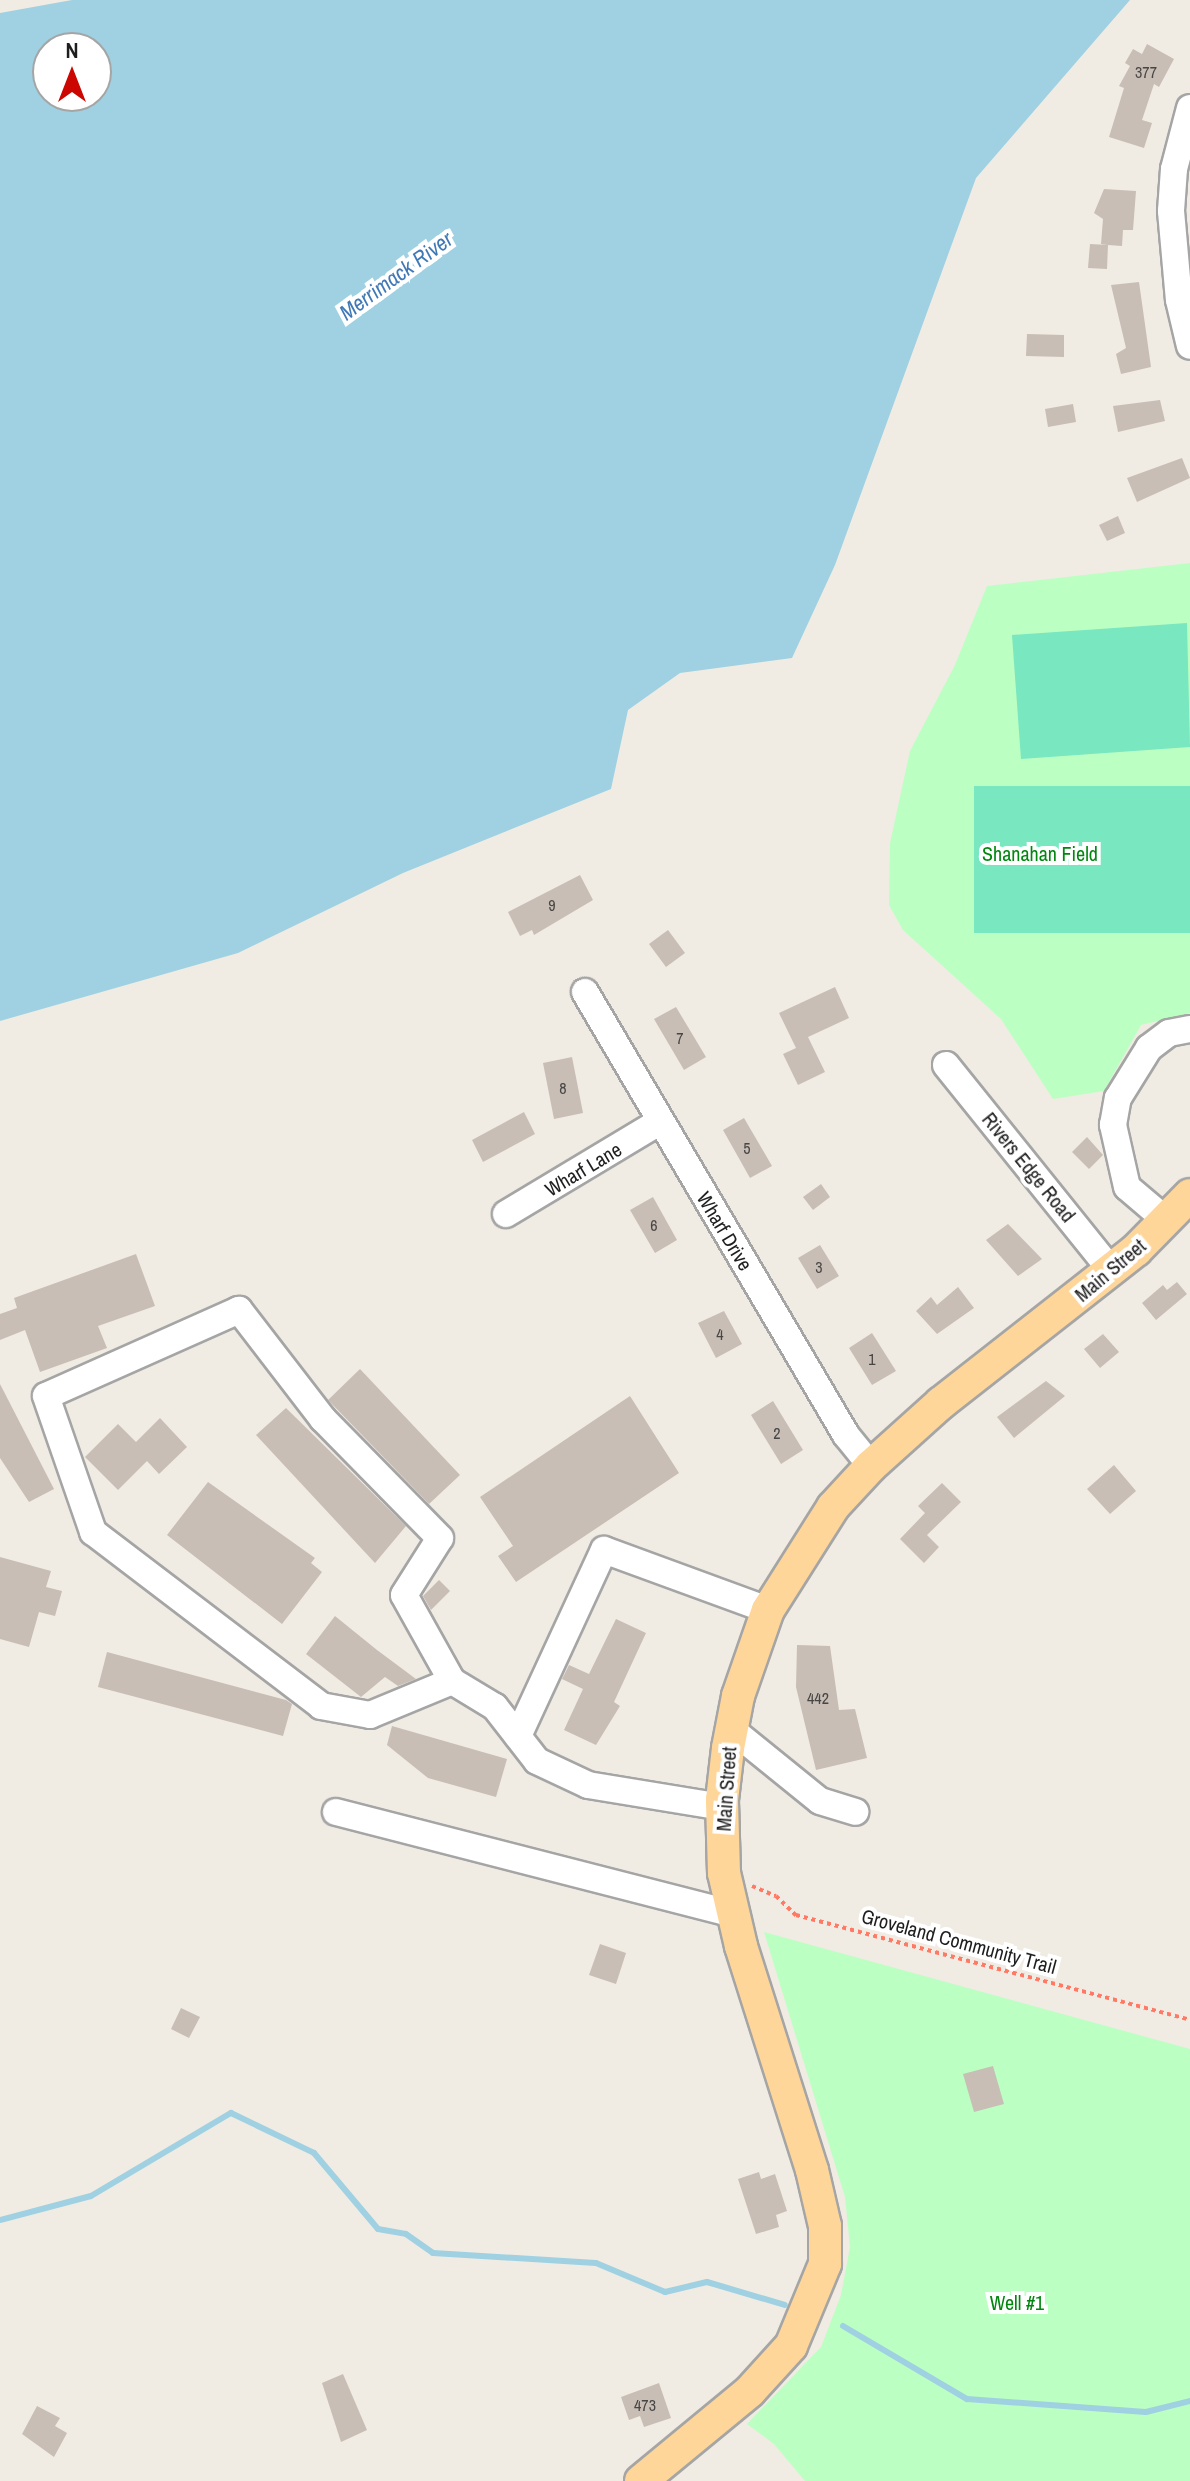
<!DOCTYPE html>
<style>
body{margin:0}
#map{position:relative;width:1190px;height:2481px;overflow:hidden;background:#f0ece3;font-family:"Archivo Narrow",sans-serif}
div>[style]{position:absolute}
.park>*{inset:0;background:#bbffc2}
.pitch>*{inset:0;background:#79e7c0}
.water>*{inset:0;background:#9fd1e2}
.stream>*{height:6px;margin:-3px;padding:0 3px;transform-origin:3px;border-radius:3px;background:#9fd1e2}
.building>*{inset:0;background:#c8beb6}
.path>*{height:4px;margin-top:-2px;transform-origin:0;background:repeating-linear-gradient(90deg,#ff7965 0 4px,transparent 0 8px)}
.roads{filter:drop-shadow(2px 0 #a5a5a5) drop-shadow(-2px 0 #a5a5a5) drop-shadow(0 2px #a5a5a5) drop-shadow(0 -2px #a5a5a5)}
.minor>*{height:26px;margin:-13px;padding:0 13px;transform-origin:13px;border-radius:13px;background:#fff}
.major>*{height:32px;margin:-16px;padding:0 16px;transform-origin:16px;border-radius:16px;background:#ffd699}
span{translate:-50% -50%;white-space:nowrap;text-align:center;line-height:1.15;-webkit-text-stroke:8px #fff;paint-order:stroke}
.number-label{font-size:16px;color:#484644}
.number-label span{-webkit-text-stroke-width:0}
.park-label{font-size:20px;color:#018710}
.street-label{font-size:20px;color:#1e1e1e}
.water-label{font-size:22px;color:#4179b7;font-style:italic}
.north{position:absolute;left:32px;top:32px;width:80px;height:80px;box-sizing:border-box;background:#fff;border:2px solid #a5a5a5;border-radius:50%;rotate:0deg;font-size:22px;font-weight:700;line-height:32px;text-align:center;color:#1e1e1e}
.north::after{content:'';display:block;margin:auto;width:28px;height:36px;background:#cc0600;clip-path:polygon(50% 0,100% 100%,50% 72%,0 100%)}
</style>
<div id="map">
<div class="park">
<i style="clip-path:polygon(1190px 563px,1190px 1013px,1141px 1025px,1104px 1091px,1053px 1099px,1001px 1019px,903px 930px,889px 905px,890px 843px,910px 751px,955px 665px,987px 586px)"></i>
<i style="clip-path:polygon(764px 1932px,1190px 2049px,1190px 2481px,805px 2481px,774px 2444px,747px 2424px,821px 2347px,841px 2295px,850px 2247px,845px 2197px)"></i>
</div>
<div class="pitch">
<i style="clip-path:polygon(1187px 623px,1190px 747px,1021px 759px,1012px 635px)"></i>
<i style="clip-path:polygon(974px 786px,1190px 786px,1190px 933px,974px 933px)"></i>
</div>
<div class="water">
<i style="clip-path:polygon(evenodd,72px 0,1130px 0,976px 178px,835px 565px,792px 658px,680px 673px,628px 710px,611px 789px,403px 873px,238px 953px,0 1021px,0 13px,72px 0,48px 48px,96px 48px,96px 96px,48px 96px,48px 48px)"></i>
</div>
<div class="stream">
<i style="left:0;top:2220px;width:94px;rotate:-14.8deg"></i>
<i style="left:91px;top:2196px;width:163px;rotate:-30.7deg"></i>
<i style="left:231px;top:2113px;width:92px;rotate:25.7deg"></i>
<i style="left:314px;top:2153px;width:99px;rotate:49.9deg"></i>
<i style="left:378px;top:2229px;width:28px;rotate:10deg"></i>
<i style="left:406px;top:2234px;width:33px;rotate:35deg"></i>
<i style="left:433px;top:2253px;width:163px;rotate:3.5deg"></i>
<i style="left:596px;top:2263px;width:75px;rotate:22.8deg"></i>
<i style="left:665px;top:2292px;width:43px;rotate:-13.4deg"></i>
<i style="left:707px;top:2282px;width:81px;rotate:16.4deg"></i>
<i style="left:843px;top:2326px;width:144px;rotate:30.5deg"></i>
<i style="left:967px;top:2399px;width:179px;rotate:4.2deg"></i>
<i style="left:1146px;top:2412px;width:45px;rotate:-14deg"></i>
</div>
<div class="building">
<i style="clip-path:polygon(1147px 44px,1174px 59px,1159px 87px,1154px 84px,1142px 120px,1152px 123px,1144px 148px,1109px 137px,1124px 88px,1119px 86px,1130px 66px,1125px 63px,1133px 49px,1142px 54px)"></i>
<i style="clip-path:polygon(1104px 189px,1136px 191px,1133px 230px,1123px 230px,1122px 246px,1108px 245px,1107px 269px,1088px 268px,1090px 244px,1108px 245px,1101px 244px,1103px 219px,1094px 213px)"></i>
<i style="clip-path:polygon(1139px 282px,1151px 367px,1121px 374px,1116px 354px,1126px 348px,1111px 285px)"></i>
<i style="clip-path:polygon(1027px 334px,1064px 335px,1064px 357px,1026px 356px)"></i>
<i style="clip-path:polygon(1160px 400px,1165px 421px,1118px 432px,1113px 406px)"></i>
<i style="clip-path:polygon(1073px 404px,1076px 422px,1048px 427px,1045px 409px)"></i>
<i style="clip-path:polygon(1182px 458px,1190px 478px,1137px 502px,1127px 478px)"></i>
<i style="clip-path:polygon(1118px 516px,1125px 533px,1107px 541px,1099px 525px)"></i>
<i style="clip-path:polygon(580px 875px,593px 900px,534px 935px,532px 930px,520px 936px,508px 912px)"></i>
<i style="clip-path:polygon(668px 930px,685px 953px,666px 967px,649px 944px)"></i>
<i style="clip-path:polygon(835px 987px,849px 1018px,808px 1037px,825px 1072px,798px 1085px,783px 1054px,796px 1048px,779px 1013px)"></i>
<i style="clip-path:polygon(676px 1007px,706px 1057px,684px 1070px,654px 1019px)"></i>
<i style="clip-path:polygon(572px 1057px,583px 1113px,554px 1119px,543px 1063px)"></i>
<i style="clip-path:polygon(524px 1112px,535px 1134px,483px 1162px,472px 1140px)"></i>
<i style="clip-path:polygon(744px 1118px,772px 1166px,750px 1178px,723px 1130px)"></i>
<i style="clip-path:polygon(1087px 1137px,1103px 1155px,1089px 1169px,1072px 1152px)"></i>
<i style="clip-path:polygon(821px 1184px,830px 1197px,813px 1210px,803px 1197px)"></i>
<i style="clip-path:polygon(653px 1197px,677px 1240px,655px 1253px,630px 1210px)"></i>
<i style="clip-path:polygon(1008px 1224px,1042px 1259px,1018px 1276px,986px 1240px)"></i>
<i style="clip-path:polygon(820px 1245px,839px 1276px,817px 1289px,798px 1258px)"></i>
<i style="clip-path:polygon(136px 1254px,155px 1306px,98px 1326px,107px 1348px,40px 1372px,25px 1330px,0 1340px,0 1314px,17px 1308px,14px 1298px)"></i>
<i style="clip-path:polygon(1177px 1282px,1187px 1294px,1156px 1320px,1142px 1303px,1163px 1285px,1167px 1290px)"></i>
<i style="clip-path:polygon(958px 1287px,974px 1308px,937px 1334px,916px 1311px,931px 1297px,937px 1305px)"></i>
<i style="clip-path:polygon(724px 1311px,742px 1344px,716px 1358px,698px 1323px)"></i>
<i style="clip-path:polygon(872px 1333px,896px 1371px,872px 1385px,849px 1348px)"></i>
<i style="clip-path:polygon(1103px 1334px,1119px 1352px,1100px 1368px,1084px 1349px)"></i>
<i style="clip-path:polygon(360px 1369px,460px 1475px,429px 1504px,328px 1400px)"></i>
<i style="clip-path:polygon(1046px 1381px,1065px 1396px,1014px 1438px,997px 1417px)"></i>
<i style="clip-path:polygon(0 1384px,54px 1489px,29px 1502px,0 1458px)"></i>
<i style="clip-path:polygon(630px 1396px,679px 1473px,516px 1582px,498px 1556px,513px 1546px,480px 1497px)"></i>
<i style="clip-path:polygon(773px 1401px,803px 1450px,781px 1464px,751px 1415px)"></i>
<i style="clip-path:polygon(286px 1408px,406px 1526px,375px 1563px,256px 1435px)"></i>
<i style="clip-path:polygon(160px 1418px,187px 1447px,159px 1474px,147px 1461px,118px 1490px,85px 1457px,118px 1424px,136px 1442px)"></i>
<i style="clip-path:polygon(1114px 1465px,1136px 1491px,1110px 1514px,1087px 1489px)"></i>
<i style="clip-path:polygon(208px 1482px,315px 1558px,311px 1563px,322px 1572px,282px 1624px,167px 1535px)"></i>
<i style="clip-path:polygon(942px 1483px,961px 1502px,927px 1535px,939px 1547px,924px 1563px,900px 1539px,925px 1513px,918px 1506px)"></i>
<i style="clip-path:polygon(0 1557px,51px 1571px,46px 1587px,62px 1591px,55px 1616px,39px 1612px,29px 1647px,0 1639px)"></i>
<i style="clip-path:polygon(439px 1580px,450px 1591px,431px 1610px,423px 1596px)"></i>
<i style="clip-path:polygon(335px 1616px,377px 1650px,416px 1679px,398px 1686px,385px 1677px,361px 1697px,306px 1654px)"></i>
<i style="clip-path:polygon(616px 1619px,646px 1633px,614px 1702px,620px 1706px,596px 1745px,564px 1730px,583px 1689px,562px 1679px,569px 1665px,589px 1674px)"></i>
<i style="clip-path:polygon(797px 1645px,830px 1646px,839px 1710px,855px 1709px,867px 1758px,816px 1770px,796px 1687px)"></i>
<i style="clip-path:polygon(107px 1652px,286px 1700px,292px 1704px,283px 1736px,98px 1687px)"></i>
<i style="clip-path:polygon(392px 1726px,507px 1759px,496px 1797px,428px 1778px,387px 1745px)"></i>
<i style="clip-path:polygon(600px 1944px,626px 1953px,616px 1984px,589px 1975px)"></i>
<i style="clip-path:polygon(181px 2008px,200px 2017px,189px 2038px,171px 2029px)"></i>
<i style="clip-path:polygon(993px 2066px,1004px 2104px,974px 2112px,963px 2074px)"></i>
<i style="clip-path:polygon(759px 2172px,761px 2179px,775px 2174px,787px 2211px,776px 2215px,779px 2227px,756px 2234px,738px 2179px)"></i>
<i style="clip-path:polygon(343px 2374px,367px 2430px,341px 2442px,322px 2383px)"></i>
<i style="clip-path:polygon(659px 2383px,671px 2418px,644px 2427px,640px 2416px,629px 2420px,621px 2397px)"></i>
<i style="clip-path:polygon(37px 2406px,60px 2418px,55px 2426px,67px 2433px,54px 2457px,22px 2434px)"></i>
</div>
<div class="path">
<i style="left:752px;top:1886px;width:26px;rotate:23deg"></i>
<i style="left:776px;top:1896px;width:28px;rotate:44deg"></i>
<i style="left:796px;top:1915px;width:408px;rotate:14.9deg"></i>
</div>
<div class="roads">
<div class="minor">
<i style="left:1190px;top:108px;width:63px;rotate:104.7deg"></i>
<i style="left:1174px;top:169px;width:42px;rotate:94.1deg"></i>
<i style="left:1171px;top:211px;width:89px;rotate:84.9deg"></i>
<i style="left:1179px;top:300px;width:47px;rotate:76.6deg"></i>
<i style="left:585px;top:992px;width:514px;rotate:59.49deg"></i>
<i style="left:846px;top:1435px;width:40px;rotate:51deg"></i>
<i style="left:946px;top:1065px;width:263px;rotate:51.2deg"></i>
<i style="left:506px;top:1214px;width:179px;rotate:-31deg"></i>
<i style="left:1167px;top:1221px;width:52px;rotate:-139.6deg"></i>
<i style="left:1127px;top:1187px;width:64px;rotate:-102.7deg"></i>
<i style="left:1113px;top:1125px;width:27px;rotate:-80deg"></i>
<i style="left:1118px;top:1098px;width:59px;rotate:-58.2deg"></i>
<i style="left:1149px;top:1048px;width:25px;rotate:-37deg"></i>
<i style="left:1169px;top:1033px;width:21px;rotate:-11deg"></i>
<i style="left:452px;top:1681px;width:98px;rotate:-119.2deg"></i>
<i style="left:404px;top:1595px;width:67px;rotate:-57.7deg"></i>
<i style="left:440px;top:1538px;width:167px;rotate:-134.5deg"></i>
<i style="left:323px;top:1419px;width:138px;rotate:-127.6deg"></i>
<i style="left:239px;top:1310px;width:211px;rotate:156deg"></i>
<i style="left:46px;top:1396px;width:144px;rotate:70.9deg"></i>
<i style="left:93px;top:1532px;width:287px;rotate:37.3deg"></i>
<i style="left:321px;top:1706px;width:50px;rotate:10.4deg"></i>
<i style="left:370px;top:1715px;width:89px;rotate:-22.5deg"></i>
<i style="left:452px;top:1681px;width:50px;rotate:31.2deg"></i>
<i style="left:495px;top:1707px;width:68px;rotate:52.1deg"></i>
<i style="left:537px;top:1761px;width:56px;rotate:25.2deg"></i>
<i style="left:588px;top:1785px;width:136px;rotate:9.3deg"></i>
<i style="left:731px;top:1729px;width:114px;rotate:39deg"></i>
<i style="left:820px;top:1801px;width:37px;rotate:17deg"></i>
<i style="left:518px;top:1736px;width:205px;rotate:-65.2deg"></i>
<i style="left:604px;top:1550px;width:175px;rotate:20.1deg"></i>
<i style="left:336px;top:1812px;width:410px;rotate:14.4deg"></i>
</div>
<div class="major">
<i style="left:641px;top:2481px;width:141px;rotate:-39.5deg"></i>
<i style="left:750px;top:2391px;width:61px;rotate:-47.7deg"></i>
<i style="left:791px;top:2346px;width:89px;rotate:-67.5deg"></i>
<i style="left:825px;top:2264px;width:38px;rotate:-90deg"></i>
<i style="left:825px;top:2226px;width:57px;rotate:-103.1deg"></i>
<i style="left:812px;top:2170px;width:235px;rotate:-107.6deg"></i>
<i style="left:741px;top:1946px;width:75px;rotate:-103.1deg"></i>
<i style="left:724px;top:1873px;width:73px;rotate:-91.6deg"></i>
<i style="left:722px;top:1800px;width:52px;rotate:-83.4deg"></i>
<i style="left:728px;top:1748px;width:53px;rotate:-79.1deg"></i>
<i style="left:738px;top:1696px;width:91px;rotate:-70.8deg"></i>
<i style="left:768px;top:1610px;width:122px;rotate:-57.7deg"></i>
<i style="left:833px;top:1507px;width:56px;rotate:-47.2deg"></i>
<i style="left:871px;top:1466px;width:94px;rotate:-42deg"></i>
<i style="left:941px;top:1403px;width:248px;rotate:-38.1deg"></i>
<i style="left:1136px;top:1250px;width:77px;rotate:-45.5deg"></i>
</div>
</div>
<div class="number-label">
<span style="left:1146px;top:72px">377</span>
<span style="left:552px;top:905px">9</span>
<span style="left:680px;top:1038px">7</span>
<span style="left:563px;top:1088px">8</span>
<span style="left:747px;top:1148px">5</span>
<span style="left:654px;top:1225px">6</span>
<span style="left:819px;top:1267px">3</span>
<span style="left:720px;top:1334px">4</span>
<span style="left:872px;top:1359px">1</span>
<span style="left:777px;top:1433px">2</span>
<span style="left:818px;top:1698px">442</span>
<span style="left:645px;top:2405px">473</span>
</div>
<div class="park-label">
<span style="left:1040px;top:853px">Shanahan Field</span>
<span style="left:1017px;top:2302px">Well #1</span>
</div>
<div class="street-label">
<span style="left:1029px;top:1167px;rotate:51deg">Rivers Edge Road</span>
<span style="left:583px;top:1169px;rotate:-31deg">Wharf Lane</span>
<span style="left:725px;top:1231px;rotate:59deg">Wharf Drive</span>
<span style="left:1110px;top:1270px;rotate:-40deg">Main Street</span>
<span style="left:726px;top:1789px;rotate:-86deg">Main Street</span>
<span style="left:959px;top:1941px;rotate:15deg">Groveland Community Trail</span>
</div>
<div class="water-label">
<span style="left:396px;top:276px;rotate:-36deg">Merrimack River</span>
</div>
<div class="north">N</div>
</div>
